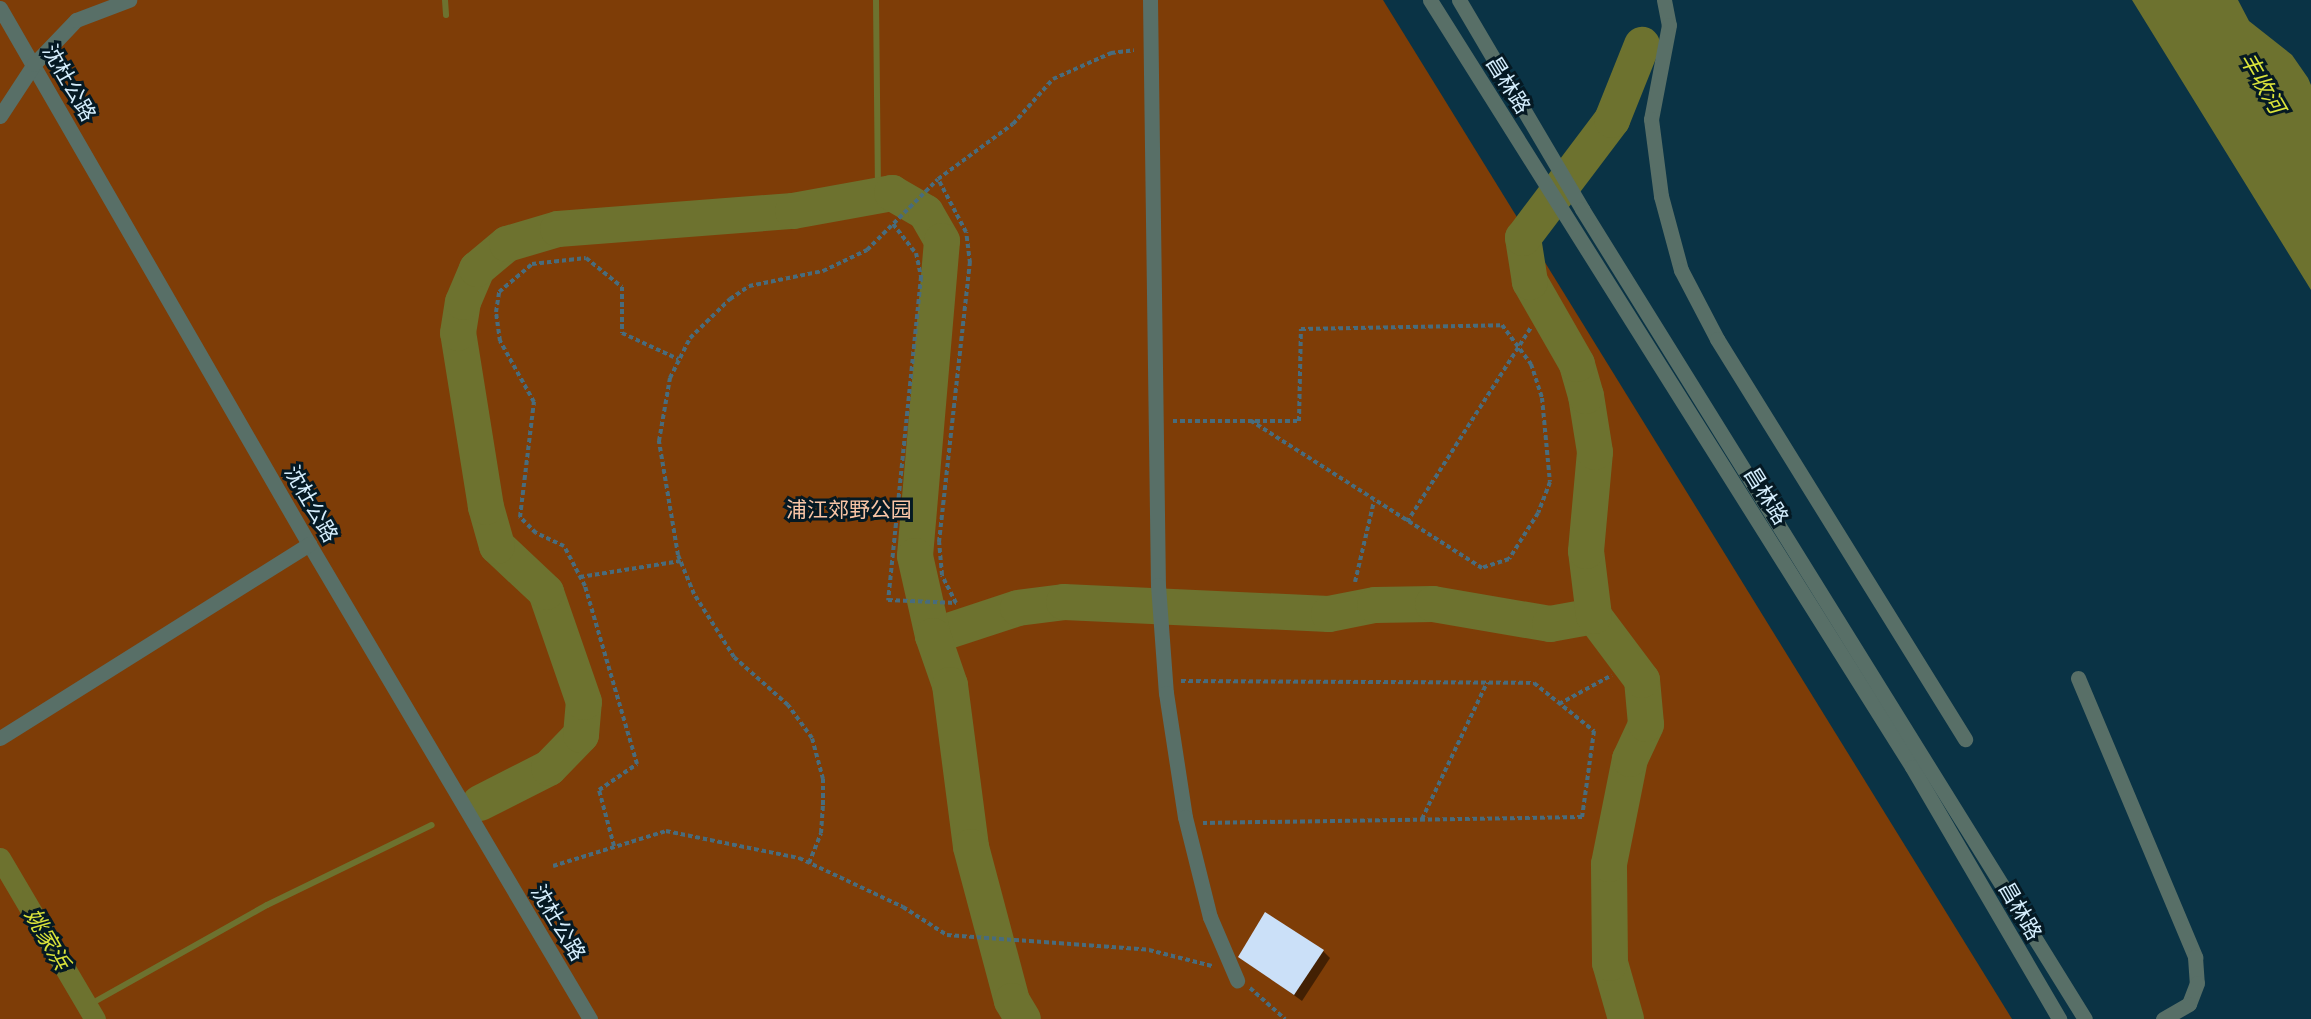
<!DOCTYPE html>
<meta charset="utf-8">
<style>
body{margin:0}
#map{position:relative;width:2311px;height:1019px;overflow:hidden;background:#0a3345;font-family:Rubik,"Noto Sans SC",sans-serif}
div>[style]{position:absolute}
.green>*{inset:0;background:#7e3d07}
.water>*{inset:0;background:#6d722f}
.shadow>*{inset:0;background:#0007}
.stream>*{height:6px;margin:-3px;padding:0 3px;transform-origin:3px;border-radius:3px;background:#6d722f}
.canal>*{height:21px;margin:-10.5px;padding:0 10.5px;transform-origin:10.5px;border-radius:10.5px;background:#6d722f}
.river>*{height:36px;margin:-18px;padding:0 18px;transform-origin:18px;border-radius:18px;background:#6d722f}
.building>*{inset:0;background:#cbe0f8}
.path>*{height:4px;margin-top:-2px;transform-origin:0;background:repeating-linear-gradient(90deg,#486c7d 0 4.5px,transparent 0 7.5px)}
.minor>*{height:15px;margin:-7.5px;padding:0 7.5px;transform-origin:7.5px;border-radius:7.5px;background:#586f67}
span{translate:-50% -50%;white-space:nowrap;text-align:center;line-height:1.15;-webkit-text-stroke:6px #051923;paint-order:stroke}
.street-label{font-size:21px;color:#d5eefd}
.park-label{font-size:21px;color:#f9c5a6}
.water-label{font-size:22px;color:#dce53b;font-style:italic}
</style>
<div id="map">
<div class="green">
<i style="clip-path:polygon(0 0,1383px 0,2012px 1019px,0 1019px)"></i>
</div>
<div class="water">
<i style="clip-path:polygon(2132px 0,2238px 0,2249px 21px,2292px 55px,2308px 78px,2311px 85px,2311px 290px)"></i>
</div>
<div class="shadow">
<i style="clip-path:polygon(1323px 951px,1330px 958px,1302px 1001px,1240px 956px)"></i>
</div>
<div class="stream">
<i style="left:445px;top:0;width:15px;rotate:86deg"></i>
<i style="left:876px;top:0;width:195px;rotate:89.4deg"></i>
<i style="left:87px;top:1006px;width:206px;rotate:-29.3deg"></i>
<i style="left:267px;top:905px;width:183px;rotate:-25.9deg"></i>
</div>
<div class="canal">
<i style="left:0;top:858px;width:187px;rotate:59.5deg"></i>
</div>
<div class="river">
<i style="left:933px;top:636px;width:89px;rotate:-18.2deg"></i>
<i style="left:1018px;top:608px;width:46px;rotate:-7.4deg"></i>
<i style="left:1064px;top:602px;width:265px;rotate:2.6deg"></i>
<i style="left:1329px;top:614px;width:47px;rotate:-11.1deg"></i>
<i style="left:1375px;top:605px;width:58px;rotate:-1deg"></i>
<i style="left:1433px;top:604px;width:119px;rotate:9.7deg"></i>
<i style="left:1550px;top:624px;width:45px;rotate:-10.3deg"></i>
<i style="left:480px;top:803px;width:77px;rotate:-26.9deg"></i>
<i style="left:549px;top:768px;width:46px;rotate:-45.9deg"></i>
<i style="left:581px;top:735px;width:33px;rotate:-85deg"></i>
<i style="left:584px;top:702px;width:116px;rotate:-109.1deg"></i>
<i style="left:546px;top:592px;width:67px;rotate:-136.8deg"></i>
<i style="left:497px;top:546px;width:41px;rotate:-105.8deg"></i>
<i style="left:486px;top:507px;width:176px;rotate:-99.1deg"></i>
<i style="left:458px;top:333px;width:31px;rotate:-81deg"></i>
<i style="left:463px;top:302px;width:36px;rotate:-67deg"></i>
<i style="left:477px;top:269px;width:39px;rotate:-40deg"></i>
<i style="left:507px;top:244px;width:53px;rotate:-16.4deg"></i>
<i style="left:558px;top:229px;width:236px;rotate:-4.4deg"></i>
<i style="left:793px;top:211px;width:101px;rotate:-10.3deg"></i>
<i style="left:892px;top:193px;width:39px;rotate:30deg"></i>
<i style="left:926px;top:213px;width:32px;rotate:60deg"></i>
<i style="left:942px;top:241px;width:316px;rotate:94.9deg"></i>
<i style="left:915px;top:556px;width:82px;rotate:77.3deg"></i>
<i style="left:933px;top:636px;width:52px;rotate:70.9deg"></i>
<i style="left:950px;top:685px;width:163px;rotate:82.6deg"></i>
<i style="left:971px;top:847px;width:159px;rotate:75.1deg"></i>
<i style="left:1012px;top:1001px;width:21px;rotate:59deg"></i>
<i style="left:1626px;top:1019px;width:58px;rotate:-105.9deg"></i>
<i style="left:1610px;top:963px;width:99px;rotate:-90.6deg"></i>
<i style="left:1609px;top:864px;width:107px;rotate:-78.7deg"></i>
<i style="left:1630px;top:759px;width:38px;rotate:-65deg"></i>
<i style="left:1646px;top:724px;width:44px;rotate:-95.2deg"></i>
<i style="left:1642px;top:680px;width:80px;rotate:-126.9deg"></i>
<i style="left:1594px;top:616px;width:65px;rotate:-97deg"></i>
<i style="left:1586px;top:551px;width:99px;rotate:-84.8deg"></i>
<i style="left:1595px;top:452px;width:57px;rotate:-99.1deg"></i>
<i style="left:1586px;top:396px;width:33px;rotate:-106deg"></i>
<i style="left:1577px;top:364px;width:95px;rotate:-119.8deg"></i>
<i style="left:1530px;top:282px;width:45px;rotate:-99deg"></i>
<i style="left:1523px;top:238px;width:148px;rotate:-53deg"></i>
<i style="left:1612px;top:120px;width:81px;rotate:-68.2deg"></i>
</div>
<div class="building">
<i style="clip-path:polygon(1265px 912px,1324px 950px,1294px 995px,1238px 957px)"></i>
</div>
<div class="path">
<i style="left:893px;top:224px;width:37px;rotate:52deg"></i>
<i style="left:916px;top:253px;width:25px;rotate:78deg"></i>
<i style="left:921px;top:277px;width:325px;rotate:95.8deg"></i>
<i style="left:888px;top:600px;width:68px;rotate:2.5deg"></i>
<i style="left:956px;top:603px;width:31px;rotate:-117deg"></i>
<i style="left:942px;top:575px;width:33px;rotate:-95deg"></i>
<i style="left:939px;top:542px;width:281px;rotate:-83.7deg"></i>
<i style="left:970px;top:263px;width:31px;rotate:-97deg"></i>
<i style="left:966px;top:232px;width:60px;rotate:-117.8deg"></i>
<i style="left:1173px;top:421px;width:126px"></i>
<i style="left:1299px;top:421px;width:92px;rotate:-88.8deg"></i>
<i style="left:1301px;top:329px;width:201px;rotate:-1.1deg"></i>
<i style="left:1502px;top:325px;width:49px;rotate:53.4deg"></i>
<i style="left:1531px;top:364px;width:36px;rotate:72deg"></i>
<i style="left:1542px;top:398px;width:84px;rotate:84.6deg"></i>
<i style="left:1550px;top:482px;width:33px;rotate:111deg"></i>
<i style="left:1538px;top:513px;width:54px;rotate:122.2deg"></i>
<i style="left:1509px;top:559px;width:28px;rotate:162deg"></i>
<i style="left:1482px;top:568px;width:274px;rotate:-147.5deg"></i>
<i style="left:1407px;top:522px;width:231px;rotate:-57.5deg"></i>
<i style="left:580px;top:577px;width:102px;rotate:-9deg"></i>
<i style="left:1355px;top:582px;width:83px;rotate:-76.8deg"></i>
<i style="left:1181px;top:681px;width:353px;rotate:0.3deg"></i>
<i style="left:1534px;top:683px;width:77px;rotate:38.7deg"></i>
<i style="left:1594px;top:731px;width:87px;rotate:97.9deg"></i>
<i style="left:1582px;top:817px;width:379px;rotate:179.1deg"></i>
<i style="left:1559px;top:704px;width:60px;rotate:-28.7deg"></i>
<i style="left:1422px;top:819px;width:151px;rotate:-64.5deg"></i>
<i style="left:614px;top:846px;width:58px;rotate:-105deg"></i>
<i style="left:599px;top:790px;width:46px;rotate:-34.4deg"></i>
<i style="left:637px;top:764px;width:185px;rotate:-106.3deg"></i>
<i style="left:585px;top:586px;width:45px;rotate:-117.7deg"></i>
<i style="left:564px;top:546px;width:31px;rotate:-155deg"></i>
<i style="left:536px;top:533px;width:23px;rotate:-135deg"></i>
<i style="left:520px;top:517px;width:116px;rotate:-83.1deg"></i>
<i style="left:534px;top:402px;width:70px;rotate:-119.1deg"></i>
<i style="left:500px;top:341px;width:29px;rotate:-98deg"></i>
<i style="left:496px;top:312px;width:20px;rotate:-81deg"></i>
<i style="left:499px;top:292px;width:43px;rotate:-40.3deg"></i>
<i style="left:532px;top:264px;width:54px;rotate:-6.3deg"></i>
<i style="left:586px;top:258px;width:46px;rotate:38.9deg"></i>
<i style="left:622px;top:287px;width:46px;rotate:90deg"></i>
<i style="left:622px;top:333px;width:62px;rotate:24.9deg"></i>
<i style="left:809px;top:863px;width:32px;rotate:-68deg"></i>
<i style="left:821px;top:833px;width:28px;rotate:-86deg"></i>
<i style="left:823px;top:805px;width:26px;rotate:-90deg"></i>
<i style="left:823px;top:779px;width:42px;rotate:-105deg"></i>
<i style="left:812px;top:738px;width:41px;rotate:-126deg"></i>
<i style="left:788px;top:705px;width:72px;rotate:-138.4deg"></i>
<i style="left:734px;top:657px;width:75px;rotate:-122.4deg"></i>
<i style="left:694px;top:594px;width:42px;rotate:-112.3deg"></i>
<i style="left:678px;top:555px;width:116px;rotate:-99.5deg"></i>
<i style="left:659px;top:441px;width:64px;rotate:-80.1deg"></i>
<i style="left:670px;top:378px;width:45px;rotate:-63.4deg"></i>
<i style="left:690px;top:338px;width:56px;rotate:-44.3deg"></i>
<i style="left:730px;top:299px;width:23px;rotate:-34deg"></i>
<i style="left:749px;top:286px;width:76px;rotate:-11.5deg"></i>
<i style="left:823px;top:271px;width:49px;rotate:-25.5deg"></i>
<i style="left:867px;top:250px;width:100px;rotate:-45deg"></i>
<i style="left:938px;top:179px;width:93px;rotate:-36.3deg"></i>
<i style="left:1013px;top:124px;width:60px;rotate:-48.4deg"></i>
<i style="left:1053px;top:79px;width:64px;rotate:-24.1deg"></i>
<i style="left:1111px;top:53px;width:23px;rotate:-7deg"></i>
<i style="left:553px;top:866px;width:118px;rotate:-17.2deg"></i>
<i style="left:666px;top:831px;width:136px;rotate:11.5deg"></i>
<i style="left:799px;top:858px;width:115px;rotate:25.2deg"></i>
<i style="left:903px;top:907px;width:52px;rotate:32.5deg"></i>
<i style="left:947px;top:935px;width:203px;rotate:4.2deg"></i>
<i style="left:1149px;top:950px;width:65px;rotate:14.3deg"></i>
<i style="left:1250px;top:988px;width:47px;rotate:41.5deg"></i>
</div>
<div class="minor">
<i style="left:1150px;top:0;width:585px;rotate:89.22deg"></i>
<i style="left:1158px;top:585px;width:108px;rotate:85.8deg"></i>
<i style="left:1166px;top:693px;width:125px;rotate:81.3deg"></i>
<i style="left:1185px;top:817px;width:103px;rotate:76deg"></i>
<i style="left:1210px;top:917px;width:69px;rotate:66.8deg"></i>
<i style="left:1430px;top:0;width:906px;rotate:57.85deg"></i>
<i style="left:1912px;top:767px;width:292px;rotate:59.7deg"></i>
<i style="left:1459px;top:0;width:243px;rotate:59.5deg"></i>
<i style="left:1582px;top:209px;width:953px;rotate:58.16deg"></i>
<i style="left:1664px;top:0;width:25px;rotate:79deg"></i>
<i style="left:1669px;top:25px;width:96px;rotate:100.8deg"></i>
<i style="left:1651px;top:119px;width:78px;rotate:82.6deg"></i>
<i style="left:1661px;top:196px;width:77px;rotate:74.9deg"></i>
<i style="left:1681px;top:270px;width:78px;rotate:62.4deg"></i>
<i style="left:1717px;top:339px;width:471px;rotate:58.2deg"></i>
<i style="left:0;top:8px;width:619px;rotate:60.04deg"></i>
<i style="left:309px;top:544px;width:552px;rotate:59.39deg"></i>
<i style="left:0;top:116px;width:62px;rotate:-56.8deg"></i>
<i style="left:34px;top:64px;width:61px;rotate:-46.3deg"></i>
<i style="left:76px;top:20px;width:57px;rotate:-20.7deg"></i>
<i style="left:2078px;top:678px;width:303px;rotate:67.2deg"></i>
<i style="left:2195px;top:957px;width:26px;rotate:86deg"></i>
<i style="left:2197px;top:983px;width:22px;rotate:111deg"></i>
<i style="left:2189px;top:1004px;width:30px;rotate:150deg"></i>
<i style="left:0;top:738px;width:365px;rotate:-32.1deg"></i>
</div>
<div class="street-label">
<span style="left:69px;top:83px;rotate:60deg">沈杜公路</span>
<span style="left:1508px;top:85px;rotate:58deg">昌林路</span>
<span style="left:1766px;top:496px;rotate:58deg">昌林路</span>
<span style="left:311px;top:504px;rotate:60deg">沈杜公路</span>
<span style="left:2020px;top:911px;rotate:60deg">昌林路</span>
<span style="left:558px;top:923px;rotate:59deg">沈杜公路</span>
</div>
<div class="park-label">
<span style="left:849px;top:510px">浦江郊野公园</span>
</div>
<div class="water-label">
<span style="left:2262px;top:83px;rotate:60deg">丰收河</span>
<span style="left:47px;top:939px;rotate:60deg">姚家浜</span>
</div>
</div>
